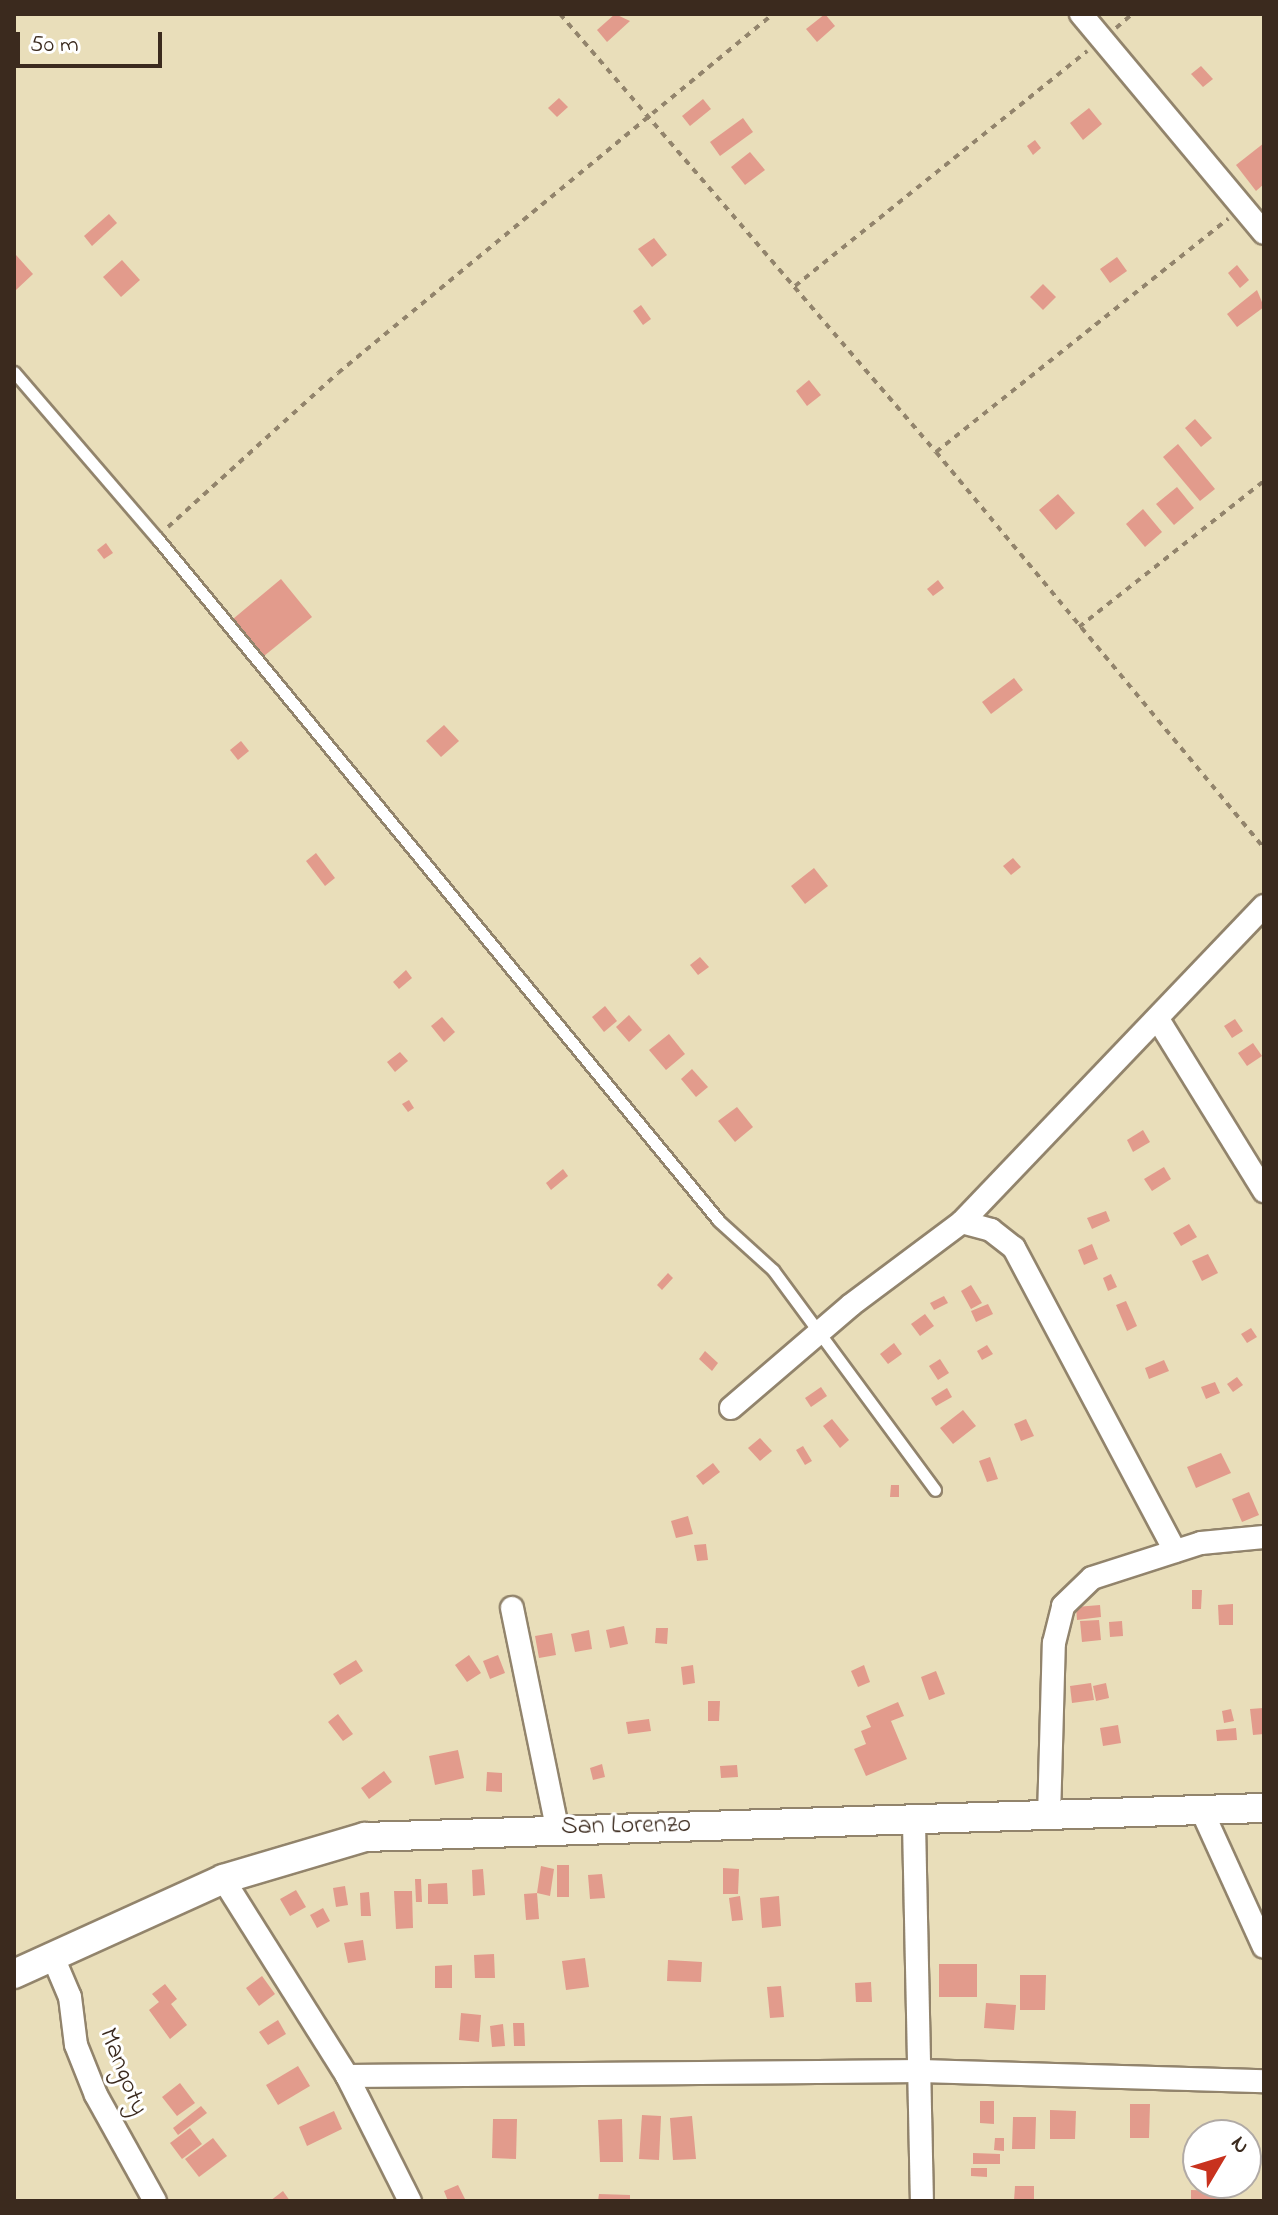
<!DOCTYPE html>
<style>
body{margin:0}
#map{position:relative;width:1278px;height:2215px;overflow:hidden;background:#e9deba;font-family:"Indie Flower",sans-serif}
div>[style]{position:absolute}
.building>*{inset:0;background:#e29b8c}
.path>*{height:4px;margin-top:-2px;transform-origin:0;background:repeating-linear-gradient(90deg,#92846c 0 6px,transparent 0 12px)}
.roads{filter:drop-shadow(2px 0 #92846c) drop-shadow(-2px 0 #92846c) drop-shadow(0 2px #92846c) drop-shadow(0 -2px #92846c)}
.service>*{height:11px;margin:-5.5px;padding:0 5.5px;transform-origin:5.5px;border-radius:5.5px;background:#fff}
.minor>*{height:22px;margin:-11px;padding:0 11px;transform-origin:11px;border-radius:11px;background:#fff}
.tertiary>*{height:28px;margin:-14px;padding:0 14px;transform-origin:14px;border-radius:14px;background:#fff}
span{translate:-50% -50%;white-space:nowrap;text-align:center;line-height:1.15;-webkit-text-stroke:6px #fff;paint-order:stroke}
.street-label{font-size:26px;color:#3b2a1e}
.frame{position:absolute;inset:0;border:16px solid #3b2a1e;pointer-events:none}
.north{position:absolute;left:1182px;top:2119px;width:80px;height:80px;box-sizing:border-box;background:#fff;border:2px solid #b1aaa5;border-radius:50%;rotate:52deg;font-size:22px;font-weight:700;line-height:32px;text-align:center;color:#3b2a1e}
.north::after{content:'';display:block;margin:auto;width:28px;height:36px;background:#c8321e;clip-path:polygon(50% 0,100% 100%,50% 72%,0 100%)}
.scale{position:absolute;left:16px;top:32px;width:146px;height:36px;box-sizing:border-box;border:4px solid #3b2a1e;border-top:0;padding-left:10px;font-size:24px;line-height:28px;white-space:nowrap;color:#3b2a1e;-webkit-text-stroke:6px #fff;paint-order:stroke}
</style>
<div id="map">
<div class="building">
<i style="clip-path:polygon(615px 14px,630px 21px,607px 42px,597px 30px)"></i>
<i style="clip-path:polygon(825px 14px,835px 26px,817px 42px,806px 29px)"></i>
<i style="clip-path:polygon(1201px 66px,1213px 79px,1203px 87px,1191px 74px)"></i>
<i style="clip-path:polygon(559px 98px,568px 107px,557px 117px,548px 108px)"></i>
<i style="clip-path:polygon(703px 99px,711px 109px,690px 126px,682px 116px)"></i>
<i style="clip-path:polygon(1089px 108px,1102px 124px,1083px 140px,1070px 123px)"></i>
<i style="clip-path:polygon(743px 118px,753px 132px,720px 156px,710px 142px)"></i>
<i style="clip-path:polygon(1035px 140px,1041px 148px,1033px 155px,1027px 146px)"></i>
<i style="clip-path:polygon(1264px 143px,1264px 184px,1256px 191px,1236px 165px)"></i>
<i style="clip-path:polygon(750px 152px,765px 170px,745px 185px,731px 167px)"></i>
<i style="clip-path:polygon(109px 214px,117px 223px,92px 246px,84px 236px)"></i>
<i style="clip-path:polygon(654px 238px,667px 255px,652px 267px,638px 249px)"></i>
<i style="clip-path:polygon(16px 255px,33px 274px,16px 290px,14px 256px)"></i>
<i style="clip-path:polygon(1117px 257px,1127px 271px,1110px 283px,1100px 269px)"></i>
<i style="clip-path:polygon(122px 260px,140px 280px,121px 297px,103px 277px)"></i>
<i style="clip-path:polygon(1237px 265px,1249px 280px,1240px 288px,1228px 273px)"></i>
<i style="clip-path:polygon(1043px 284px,1056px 297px,1043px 310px,1030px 297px)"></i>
<i style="clip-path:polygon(1257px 290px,1264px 307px,1237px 327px,1227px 314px)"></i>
<i style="clip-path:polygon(641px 305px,651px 319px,643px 325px,633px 311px)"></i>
<i style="clip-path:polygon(809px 380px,821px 395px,807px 406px,796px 391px)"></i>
<i style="clip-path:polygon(1195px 419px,1212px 438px,1201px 447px,1185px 428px)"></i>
<i style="clip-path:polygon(1178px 444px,1215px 489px,1200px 501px,1163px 457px)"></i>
<i style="clip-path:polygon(1177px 487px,1194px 508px,1174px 525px,1156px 504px)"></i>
<i style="clip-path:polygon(1058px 494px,1075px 513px,1056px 530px,1039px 510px)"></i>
<i style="clip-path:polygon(1143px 509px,1162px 532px,1145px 547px,1126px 524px)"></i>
<i style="clip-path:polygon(106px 543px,113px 553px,104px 559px,97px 550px)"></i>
<i style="clip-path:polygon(281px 579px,312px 617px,264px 656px,233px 619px)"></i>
<i style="clip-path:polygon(938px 580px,944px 588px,933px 596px,927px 589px)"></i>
<i style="clip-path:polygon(1014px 678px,1023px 690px,991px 714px,982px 702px)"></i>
<i style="clip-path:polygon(444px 725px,459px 741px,441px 757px,426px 741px)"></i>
<i style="clip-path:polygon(241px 741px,249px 751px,238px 760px,230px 750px)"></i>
<i style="clip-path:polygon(316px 853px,335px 878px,325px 886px,306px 861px)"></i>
<i style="clip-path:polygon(1013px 858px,1021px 867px,1011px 875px,1003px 866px)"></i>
<i style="clip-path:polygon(814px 868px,828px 886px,805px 904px,791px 886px)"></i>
<i style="clip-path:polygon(700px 957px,709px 967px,698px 975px,690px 965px)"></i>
<i style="clip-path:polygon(406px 970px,412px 978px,399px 989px,393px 982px)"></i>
<i style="clip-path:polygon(605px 1006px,617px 1021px,604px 1032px,592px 1017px)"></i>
<i style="clip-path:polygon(629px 1015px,642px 1030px,629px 1042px,616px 1027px)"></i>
<i style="clip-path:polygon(442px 1017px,455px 1032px,444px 1042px,431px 1026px)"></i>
<i style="clip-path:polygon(1235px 1019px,1243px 1031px,1232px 1038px,1224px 1026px)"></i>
<i style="clip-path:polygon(669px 1034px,685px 1054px,666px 1070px,649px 1050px)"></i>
<i style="clip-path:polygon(1253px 1043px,1262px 1056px,1247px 1066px,1238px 1053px)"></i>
<i style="clip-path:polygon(400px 1052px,408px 1061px,395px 1072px,387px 1062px)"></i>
<i style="clip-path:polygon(692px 1069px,708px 1087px,696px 1097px,681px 1079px)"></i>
<i style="clip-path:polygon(409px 1100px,414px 1108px,408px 1112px,402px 1104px)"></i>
<i style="clip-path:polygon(737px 1107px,753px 1127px,735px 1142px,718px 1121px)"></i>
<i style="clip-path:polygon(1143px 1130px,1150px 1142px,1133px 1152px,1127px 1140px)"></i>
<i style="clip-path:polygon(1164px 1167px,1171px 1179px,1152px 1191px,1144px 1179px)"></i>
<i style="clip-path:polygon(563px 1169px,568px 1176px,551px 1190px,546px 1183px)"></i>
<i style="clip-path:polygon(1106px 1211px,1110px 1221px,1092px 1229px,1087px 1218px)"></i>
<i style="clip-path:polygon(1189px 1224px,1197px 1237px,1181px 1246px,1173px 1233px)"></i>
<i style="clip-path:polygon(1092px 1244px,1098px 1259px,1084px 1265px,1078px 1250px)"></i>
<i style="clip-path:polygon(1208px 1254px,1218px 1273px,1202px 1281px,1192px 1261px)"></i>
<i style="clip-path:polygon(668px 1273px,673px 1278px,662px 1290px,657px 1285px)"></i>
<i style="clip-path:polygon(1111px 1274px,1117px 1287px,1108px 1291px,1103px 1278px)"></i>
<i style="clip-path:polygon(971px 1285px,982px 1303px,971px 1309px,961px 1291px)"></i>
<i style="clip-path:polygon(944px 1296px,948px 1303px,934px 1310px,930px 1303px)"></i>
<i style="clip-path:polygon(1126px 1301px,1137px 1326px,1127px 1331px,1116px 1305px)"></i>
<i style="clip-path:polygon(988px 1304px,993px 1314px,976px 1322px,971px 1311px)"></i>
<i style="clip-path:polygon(925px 1314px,934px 1326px,920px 1336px,911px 1324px)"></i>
<i style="clip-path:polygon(1251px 1328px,1257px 1337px,1247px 1343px,1241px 1334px)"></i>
<i style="clip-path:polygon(894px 1343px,902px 1354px,888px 1364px,880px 1354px)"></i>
<i style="clip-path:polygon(987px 1345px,993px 1354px,982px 1360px,977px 1351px)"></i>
<i style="clip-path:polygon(705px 1351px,718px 1363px,712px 1371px,699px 1359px)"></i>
<i style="clip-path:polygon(940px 1359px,949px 1373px,938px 1380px,929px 1366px)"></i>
<i style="clip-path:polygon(1164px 1360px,1169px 1371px,1149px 1379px,1145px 1368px)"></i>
<i style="clip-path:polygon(1237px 1377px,1243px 1385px,1233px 1392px,1227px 1384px)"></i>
<i style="clip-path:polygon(1215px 1382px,1220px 1393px,1206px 1399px,1201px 1387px)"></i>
<i style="clip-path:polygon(821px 1387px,827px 1396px,811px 1407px,805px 1398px)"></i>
<i style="clip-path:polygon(947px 1388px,952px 1397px,936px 1406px,931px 1398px)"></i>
<i style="clip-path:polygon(963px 1410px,976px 1426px,953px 1444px,940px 1428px)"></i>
<i style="clip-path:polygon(832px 1419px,849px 1440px,840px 1448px,823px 1426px)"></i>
<i style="clip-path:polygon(1026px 1419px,1034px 1436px,1021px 1441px,1014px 1424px)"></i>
<i style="clip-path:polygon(760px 1438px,772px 1451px,760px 1461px,748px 1448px)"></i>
<i style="clip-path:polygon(803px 1446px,812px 1461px,805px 1465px,796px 1450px)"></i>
<i style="clip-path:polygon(1221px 1453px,1231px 1473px,1196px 1488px,1187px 1467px)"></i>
<i style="clip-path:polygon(990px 1457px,998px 1479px,987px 1482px,979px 1461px)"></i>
<i style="clip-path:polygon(713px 1463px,720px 1472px,703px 1485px,696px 1476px)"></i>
<i style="clip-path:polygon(891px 1485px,899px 1485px,899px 1497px,890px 1497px)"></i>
<i style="clip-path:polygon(1249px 1492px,1259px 1515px,1242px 1522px,1232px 1499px)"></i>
<i style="clip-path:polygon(688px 1516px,693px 1534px,676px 1538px,671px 1521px)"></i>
<i style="clip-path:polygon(706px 1544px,708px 1560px,697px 1561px,694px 1545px)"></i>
<i style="clip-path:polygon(1192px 1590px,1202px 1590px,1201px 1609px,1192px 1609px)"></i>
<i style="clip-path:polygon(1233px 1604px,1233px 1625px,1219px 1625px,1218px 1605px)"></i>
<i style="clip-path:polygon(1100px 1605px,1101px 1617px,1077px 1620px,1076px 1607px)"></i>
<i style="clip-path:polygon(1099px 1620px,1101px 1640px,1082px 1642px,1080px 1621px)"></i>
<i style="clip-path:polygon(1122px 1621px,1123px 1636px,1110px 1637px,1109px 1622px)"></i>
<i style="clip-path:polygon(624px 1626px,628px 1644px,610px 1648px,606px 1630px)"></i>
<i style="clip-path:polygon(656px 1628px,668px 1628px,667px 1644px,655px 1643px)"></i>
<i style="clip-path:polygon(589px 1630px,592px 1649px,575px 1652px,571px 1634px)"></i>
<i style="clip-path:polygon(552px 1633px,556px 1655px,539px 1658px,535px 1636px)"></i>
<i style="clip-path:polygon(469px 1655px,481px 1673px,467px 1682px,455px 1665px)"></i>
<i style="clip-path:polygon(498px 1655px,505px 1673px,490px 1679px,483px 1661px)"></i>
<i style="clip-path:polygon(356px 1660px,363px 1671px,340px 1685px,333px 1674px)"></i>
<i style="clip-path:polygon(693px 1665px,695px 1683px,683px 1685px,681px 1667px)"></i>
<i style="clip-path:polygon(864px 1665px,870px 1682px,858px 1687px,851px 1671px)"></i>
<i style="clip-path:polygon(936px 1671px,945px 1694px,929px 1700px,921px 1677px)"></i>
<i style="clip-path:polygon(1091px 1683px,1094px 1700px,1072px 1703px,1070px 1686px)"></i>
<i style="clip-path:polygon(1106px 1683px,1109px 1698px,1096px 1701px,1093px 1686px)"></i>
<i style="clip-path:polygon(708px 1701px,720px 1701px,719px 1721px,708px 1721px)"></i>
<i style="clip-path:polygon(898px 1702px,904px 1716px,891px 1721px,907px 1759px,866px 1776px,854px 1749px,866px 1744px,861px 1731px,871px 1727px,866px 1716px)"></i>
<i style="clip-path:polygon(1263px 1708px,1264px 1734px,1253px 1735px,1250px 1709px)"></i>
<i style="clip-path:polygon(1231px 1709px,1234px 1721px,1224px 1723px,1222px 1711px)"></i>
<i style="clip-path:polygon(338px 1714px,353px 1734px,343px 1741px,328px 1722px)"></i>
<i style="clip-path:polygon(649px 1719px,651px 1731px,628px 1734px,626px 1722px)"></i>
<i style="clip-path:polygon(1118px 1725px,1121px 1743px,1103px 1746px,1100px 1728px)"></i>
<i style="clip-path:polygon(1236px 1728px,1237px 1740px,1217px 1741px,1216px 1730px)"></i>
<i style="clip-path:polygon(458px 1750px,464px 1778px,435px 1785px,429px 1756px)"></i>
<i style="clip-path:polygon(602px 1764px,605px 1777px,593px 1780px,590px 1768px)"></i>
<i style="clip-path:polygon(737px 1765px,738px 1777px,721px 1778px,720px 1766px)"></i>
<i style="clip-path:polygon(384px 1771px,392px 1782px,369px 1799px,361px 1788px)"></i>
<i style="clip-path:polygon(487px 1772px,502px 1773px,502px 1792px,486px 1791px)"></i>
<i style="clip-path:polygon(557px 1865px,569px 1865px,569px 1897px,557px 1897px)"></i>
<i style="clip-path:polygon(541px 1866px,554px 1869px,550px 1896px,537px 1893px)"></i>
<i style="clip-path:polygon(723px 1868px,739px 1869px,738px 1894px,723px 1894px)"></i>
<i style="clip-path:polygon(483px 1869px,485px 1895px,473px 1896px,472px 1870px)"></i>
<i style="clip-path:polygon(602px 1874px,605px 1898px,590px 1899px,588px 1875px)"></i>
<i style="clip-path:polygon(415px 1879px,421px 1879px,422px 1902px,416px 1902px)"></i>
<i style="clip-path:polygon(447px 1883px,448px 1904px,428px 1904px,428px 1884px)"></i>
<i style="clip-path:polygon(345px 1886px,348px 1905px,336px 1907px,333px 1888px)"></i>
<i style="clip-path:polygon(296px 1890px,306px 1907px,290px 1916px,280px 1899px)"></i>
<i style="clip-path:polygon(394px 1891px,412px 1891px,413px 1928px,396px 1929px)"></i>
<i style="clip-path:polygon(369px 1892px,371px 1916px,361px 1916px,360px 1893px)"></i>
<i style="clip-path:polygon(537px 1893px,539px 1919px,526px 1920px,524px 1894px)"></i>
<i style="clip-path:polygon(740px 1896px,743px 1920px,732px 1921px,729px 1898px)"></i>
<i style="clip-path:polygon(779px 1896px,781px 1926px,762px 1928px,760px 1898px)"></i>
<i style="clip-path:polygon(323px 1908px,330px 1921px,317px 1928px,310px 1915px)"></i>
<i style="clip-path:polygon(363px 1940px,366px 1960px,348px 1963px,344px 1943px)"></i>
<i style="clip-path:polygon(494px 1954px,495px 1978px,475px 1978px,474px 1955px)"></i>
<i style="clip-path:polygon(585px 1958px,589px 1987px,566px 1990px,562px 1961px)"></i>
<i style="clip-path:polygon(668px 1960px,702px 1962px,701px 1982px,667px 1981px)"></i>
<i style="clip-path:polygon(939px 1964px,977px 1964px,977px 1997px,939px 1997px)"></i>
<i style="clip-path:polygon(452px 1965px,452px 1988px,435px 1988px,435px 1966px)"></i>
<i style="clip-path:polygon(1020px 1975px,1046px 1975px,1045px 2010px,1020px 2010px)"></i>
<i style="clip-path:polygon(262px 1976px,275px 1994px,259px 2006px,246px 1988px)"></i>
<i style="clip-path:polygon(871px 1982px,872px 2002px,856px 2002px,855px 1983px)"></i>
<i style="clip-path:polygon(165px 1984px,177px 1999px,171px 2004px,187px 2025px,170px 2039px,149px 2010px,159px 2002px,152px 1994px)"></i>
<i style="clip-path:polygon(781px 1986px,784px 2017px,770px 2018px,767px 1987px)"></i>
<i style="clip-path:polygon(986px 2003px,1016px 2005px,1014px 2030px,984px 2028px)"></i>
<i style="clip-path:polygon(461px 2013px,481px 2015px,479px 2042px,459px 2040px)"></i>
<i style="clip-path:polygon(278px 2020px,286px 2034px,268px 2045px,259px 2032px)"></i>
<i style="clip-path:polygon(513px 2023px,524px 2023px,525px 2046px,514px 2046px)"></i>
<i style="clip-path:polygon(503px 2024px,505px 2046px,492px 2047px,490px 2026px)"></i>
<i style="clip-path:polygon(298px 2066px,310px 2086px,278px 2105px,266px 2085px)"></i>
<i style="clip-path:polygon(180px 2083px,195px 2103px,177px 2116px,162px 2097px)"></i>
<i style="clip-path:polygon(980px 2101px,994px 2101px,994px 2124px,980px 2123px)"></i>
<i style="clip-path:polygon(1130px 2104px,1150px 2104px,1149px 2138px,1130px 2138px)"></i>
<i style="clip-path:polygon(201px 2106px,207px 2113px,178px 2135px,173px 2128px)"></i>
<i style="clip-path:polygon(1050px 2110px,1076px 2111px,1075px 2139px,1050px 2139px)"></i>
<i style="clip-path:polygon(334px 2111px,342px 2129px,307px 2146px,299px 2127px)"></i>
<i style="clip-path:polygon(642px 2115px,661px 2116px,659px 2160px,639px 2159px)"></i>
<i style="clip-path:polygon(692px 2116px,696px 2159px,673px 2160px,670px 2118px)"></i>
<i style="clip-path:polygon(1013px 2117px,1036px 2117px,1035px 2149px,1012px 2149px)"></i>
<i style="clip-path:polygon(493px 2119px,517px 2119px,516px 2159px,492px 2158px)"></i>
<i style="clip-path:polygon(622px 2119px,623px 2162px,600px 2162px,598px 2120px)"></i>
<i style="clip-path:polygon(190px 2128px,202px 2144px,182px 2159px,170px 2143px)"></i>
<i style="clip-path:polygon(213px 2138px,227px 2156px,199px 2177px,185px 2159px)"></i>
<i style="clip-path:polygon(995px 2138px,1004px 2138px,1004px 2151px,994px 2150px)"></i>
<i style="clip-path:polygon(973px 2153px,1000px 2154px,1000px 2164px,973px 2164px)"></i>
<i style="clip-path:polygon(1246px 2161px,1253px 2161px,1253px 2184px,1246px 2184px)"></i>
<i style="clip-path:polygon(971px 2168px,987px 2168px,987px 2177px,971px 2176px)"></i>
<i style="clip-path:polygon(458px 2185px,466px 2201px,448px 2201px,444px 2191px)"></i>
<i style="clip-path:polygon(1015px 2186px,1034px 2186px,1034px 2201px,1014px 2201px)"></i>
<i style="clip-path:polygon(1191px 2190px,1225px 2191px,1225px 2201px,1191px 2201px)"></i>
<i style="clip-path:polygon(283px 2191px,290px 2201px,270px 2201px)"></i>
<i style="clip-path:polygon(599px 2194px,630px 2195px,630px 2201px,598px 2201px)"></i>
</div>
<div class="path">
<i style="left:560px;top:14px;width:577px;rotate:49.36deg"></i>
<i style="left:936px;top:452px;width:514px;rotate:50.37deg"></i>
<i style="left:1116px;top:28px;width:21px;rotate:-41deg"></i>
<i style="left:795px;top:286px;width:375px;rotate:-38.8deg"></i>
<i style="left:936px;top:452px;width:374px;rotate:-38.6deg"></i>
<i style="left:168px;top:527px;width:229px;rotate:-42.2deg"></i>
<i style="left:338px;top:373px;width:564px;rotate:-39.53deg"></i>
<i style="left:1079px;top:627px;width:236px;rotate:-38.3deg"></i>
</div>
<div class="roads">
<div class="service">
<i style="left:14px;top:372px;width:219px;rotate:49.3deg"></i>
<i style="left:157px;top:538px;width:884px;rotate:50.55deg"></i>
<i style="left:719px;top:1221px;width:73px;rotate:42.2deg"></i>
<i style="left:773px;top:1270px;width:273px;rotate:53.6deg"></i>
</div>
<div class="minor">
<i style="left:1081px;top:14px;width:285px;rotate:50.1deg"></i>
<i style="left:1159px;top:1021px;width:200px;rotate:58.3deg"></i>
<i style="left:962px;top:1222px;width:30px;rotate:15deg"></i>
<i style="left:991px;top:1230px;width:29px;rotate:38deg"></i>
<i style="left:1014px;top:1248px;width:343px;rotate:62deg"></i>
<i style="left:731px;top:1408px;width:158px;rotate:-40.6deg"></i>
<i style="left:851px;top:1305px;width:139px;rotate:-36.8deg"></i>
<i style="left:962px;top:1222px;width:437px;rotate:-46.3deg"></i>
<i style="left:512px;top:1608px;width:225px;rotate:78.4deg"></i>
<i style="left:1202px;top:1811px;width:149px;rotate:65.5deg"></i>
<i style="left:1049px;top:1817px;width:174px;rotate:-88.4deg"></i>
<i style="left:1054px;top:1643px;width:38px;rotate:-76deg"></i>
<i style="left:1063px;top:1606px;width:40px;rotate:-44deg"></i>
<i style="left:1092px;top:1578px;width:114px;rotate:-17.8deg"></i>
<i style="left:1201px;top:1543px;width:63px;rotate:-5.4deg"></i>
<i style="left:914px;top:1823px;width:378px;rotate:88.8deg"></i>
<i style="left:223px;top:1879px;width:233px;rotate:57.8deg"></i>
<i style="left:347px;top:2076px;width:140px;rotate:63.3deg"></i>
<i style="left:53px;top:1957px;width:43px;rotate:67deg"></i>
<i style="left:70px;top:1997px;width:48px;rotate:82.9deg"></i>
<i style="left:76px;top:2045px;width:54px;rotate:68.2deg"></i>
<i style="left:96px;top:2095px;width:121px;rotate:60.9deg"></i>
<i style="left:347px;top:2076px;width:574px;rotate:-0.5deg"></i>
<i style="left:921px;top:2071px;width:343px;rotate:1.7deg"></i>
</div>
<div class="tertiary">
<i style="left:14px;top:1974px;width:230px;rotate:-24.4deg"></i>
<i style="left:223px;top:1879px;width:148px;rotate:-16.5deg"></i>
<i style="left:365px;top:1837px;width:899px;rotate:-1.85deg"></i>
</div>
</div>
<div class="street-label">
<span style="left:626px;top:1827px;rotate:-1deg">San Lorenzo</span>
<span style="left:122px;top:2072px;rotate:68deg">Mangoty</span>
</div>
<div class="frame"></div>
<div class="north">N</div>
<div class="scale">50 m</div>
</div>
